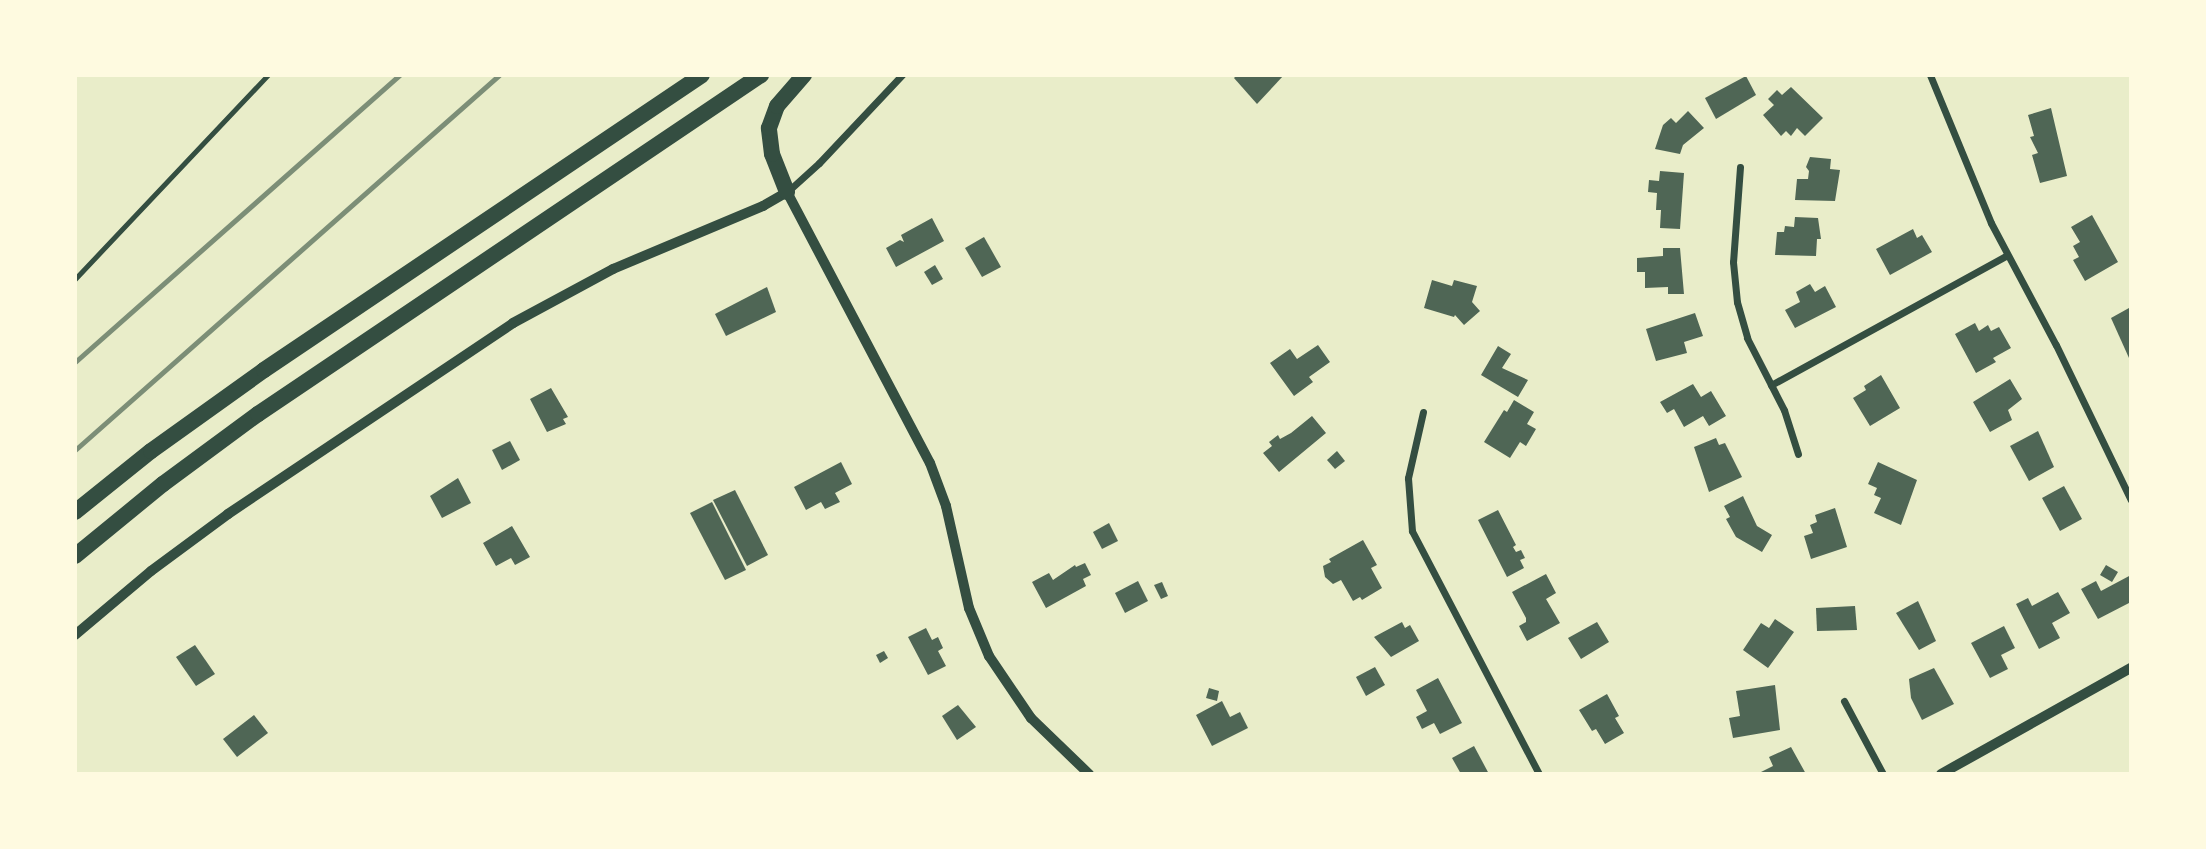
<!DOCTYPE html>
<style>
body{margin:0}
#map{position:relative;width:2206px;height:849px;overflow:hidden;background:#e9edc9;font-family:Overpass,sans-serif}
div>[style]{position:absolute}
.building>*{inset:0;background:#4f6655}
.service>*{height:4.5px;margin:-2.25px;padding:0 2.25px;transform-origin:2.25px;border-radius:2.25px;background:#344e41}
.minor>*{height:7px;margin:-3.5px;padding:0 3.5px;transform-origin:3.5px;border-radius:3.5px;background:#344e41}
.tertiary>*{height:10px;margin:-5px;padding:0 5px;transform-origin:5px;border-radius:5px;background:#344e41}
.motorway>*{height:16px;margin:-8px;padding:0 8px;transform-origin:8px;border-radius:8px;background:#344e41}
.rail>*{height:5px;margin:-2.5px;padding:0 2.5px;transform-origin:2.5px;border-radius:2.5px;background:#7c8e77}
span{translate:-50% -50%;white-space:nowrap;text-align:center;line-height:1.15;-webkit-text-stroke:7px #fefae0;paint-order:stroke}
.frame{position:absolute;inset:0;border:77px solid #fefae0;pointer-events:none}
</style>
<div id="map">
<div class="building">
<i style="clip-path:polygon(1237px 75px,1284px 75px,1257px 104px,1234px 78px)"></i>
<i style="clip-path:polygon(1746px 76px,1756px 95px,1716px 119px,1705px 98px)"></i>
<i style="clip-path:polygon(1791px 87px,1823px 118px,1805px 136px,1797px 128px,1791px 136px,1786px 131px,1781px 136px,1763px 115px,1774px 105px,1768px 99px,1777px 90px,1782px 95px)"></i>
<i style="clip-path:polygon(2051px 108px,2067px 176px,2040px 183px,2032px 155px,2038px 153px,2030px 137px,2034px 136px,2028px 115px)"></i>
<i style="clip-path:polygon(1688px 111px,1704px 128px,1683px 145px,1680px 154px,1655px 149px,1663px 125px,1671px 118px,1676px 123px)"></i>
<i style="clip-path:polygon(1810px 157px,1831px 159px,1830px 169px,1840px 170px,1835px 201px,1795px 200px,1797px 179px,1808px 179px,1809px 171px,1806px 167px)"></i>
<i style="clip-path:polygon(1660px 171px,1684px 173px,1680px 229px,1660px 228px,1661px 210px,1656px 210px,1657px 193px,1648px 192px,1649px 180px,1659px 181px)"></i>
<i style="clip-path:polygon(2092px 215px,2118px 262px,2085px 281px,2073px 260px,2079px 257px,2073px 246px,2080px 242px,2071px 227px)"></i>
<i style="clip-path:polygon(1795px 217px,1818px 218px,1821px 239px,1817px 239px,1816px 256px,1775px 255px,1777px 232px,1784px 232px,1785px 226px,1794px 227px)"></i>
<i style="clip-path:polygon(932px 218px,944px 241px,896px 267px,886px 248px,900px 240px,904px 242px,901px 235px)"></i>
<i style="clip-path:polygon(1913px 229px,1917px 238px,1922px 235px,1932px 252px,1890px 275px,1876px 249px)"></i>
<i style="clip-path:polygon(984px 237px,1001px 267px,982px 277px,965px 248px)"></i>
<i style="clip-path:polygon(1663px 248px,1680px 248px,1684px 294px,1668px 294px,1668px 287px,1645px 288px,1645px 272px,1637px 272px,1637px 258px,1663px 256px)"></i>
<i style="clip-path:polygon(935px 265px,943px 279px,932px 285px,924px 272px)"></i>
<i style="clip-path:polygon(1432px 280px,1452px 286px,1454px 280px,1477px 286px,1472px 302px,1480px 311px,1464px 325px,1455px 315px,1454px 317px,1424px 308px)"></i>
<i style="clip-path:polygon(1810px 284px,1815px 292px,1825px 286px,1836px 307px,1795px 328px,1785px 310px,1800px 302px,1796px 292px)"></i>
<i style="clip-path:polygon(767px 287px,776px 312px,726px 336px,715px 314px)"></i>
<i style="clip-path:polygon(2129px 308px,2131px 357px,2129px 358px,2111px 318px)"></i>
<i style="clip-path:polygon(1695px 313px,1703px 336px,1684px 342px,1687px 353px,1656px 361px,1646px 329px)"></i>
<i style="clip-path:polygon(1975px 323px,1979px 331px,1988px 325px,1991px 331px,1999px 327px,2011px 348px,1993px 358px,1996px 362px,1976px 373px,1955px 334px)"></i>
<i style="clip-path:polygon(1318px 345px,1330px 362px,1309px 377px,1313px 382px,1294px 396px,1270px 363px,1290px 349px,1297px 359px)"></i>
<i style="clip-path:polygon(1498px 346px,1511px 354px,1502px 368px,1528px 380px,1518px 397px,1481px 375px)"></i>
<i style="clip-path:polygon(1881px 375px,1900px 408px,1870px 426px,1853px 398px,1866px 390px,1864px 386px)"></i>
<i style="clip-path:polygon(2010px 379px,2022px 399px,2008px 410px,2012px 420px,1990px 432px,1973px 402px)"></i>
<i style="clip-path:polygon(1693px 384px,1701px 397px,1711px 391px,1726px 416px,1709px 426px,1703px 416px,1684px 427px,1674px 409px,1667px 413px,1660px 402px)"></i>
<i style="clip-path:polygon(551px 388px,568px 417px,563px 419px,566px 424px,547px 432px,530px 399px)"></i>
<i style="clip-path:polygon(1514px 400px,1534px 412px,1527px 424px,1536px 429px,1526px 446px,1520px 442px,1510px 458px,1484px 442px,1504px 410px,1507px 412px)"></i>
<i style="clip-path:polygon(1312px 416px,1326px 433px,1279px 472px,1263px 453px,1272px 446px,1269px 442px,1278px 435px,1280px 439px,1291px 433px)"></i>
<i style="clip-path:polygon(2038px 431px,2054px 467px,2029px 481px,2010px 446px)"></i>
<i style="clip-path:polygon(1716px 438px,1719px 445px,1725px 443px,1742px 477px,1709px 492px,1694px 447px)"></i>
<i style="clip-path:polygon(510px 441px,520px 460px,502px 470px,492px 450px)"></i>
<i style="clip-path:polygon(1337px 451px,1345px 461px,1335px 469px,1327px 460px)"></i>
<i style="clip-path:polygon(841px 462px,852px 484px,835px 493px,840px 502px,825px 509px,821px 502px,806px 510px,794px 487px)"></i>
<i style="clip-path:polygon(1878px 462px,1917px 480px,1901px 525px,1874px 513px,1881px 498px,1874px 495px,1877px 488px,1868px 484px)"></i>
<i style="clip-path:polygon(458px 478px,471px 503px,442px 518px,430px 496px)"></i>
<i style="clip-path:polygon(2064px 486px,2082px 519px,2060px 531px,2042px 498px)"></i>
<i style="clip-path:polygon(735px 490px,768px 555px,747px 566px,713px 500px)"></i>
<i style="clip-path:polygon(1743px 496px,1757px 526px,1772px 535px,1762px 552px,1736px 537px,1726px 519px,1730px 517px,1724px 506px)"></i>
<i style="clip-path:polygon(712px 502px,746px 570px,725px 580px,690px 513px)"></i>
<i style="clip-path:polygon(1835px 508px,1847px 547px,1811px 559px,1804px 536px,1813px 533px,1810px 525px,1817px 522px,1815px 515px)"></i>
<i style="clip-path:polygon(1498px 510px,1516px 545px,1513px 547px,1516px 552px,1521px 550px,1525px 558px,1520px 560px,1524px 568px,1507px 577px,1478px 520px)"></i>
<i style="clip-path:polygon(1109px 523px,1118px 541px,1102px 549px,1093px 532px)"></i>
<i style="clip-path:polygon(512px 526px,530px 557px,515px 565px,511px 558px,496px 566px,483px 543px)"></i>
<i style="clip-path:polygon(1363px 540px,1377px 565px,1371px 568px,1382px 588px,1362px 600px,1360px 597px,1353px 601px,1341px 580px,1333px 584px,1325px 577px,1323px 566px,1331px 562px,1329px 559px)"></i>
<i style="clip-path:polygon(1085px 563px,1091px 575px,1083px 579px,1086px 586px,1046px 608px,1032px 582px,1049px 573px,1053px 580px,1075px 565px,1076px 567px)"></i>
<i style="clip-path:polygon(2106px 565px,2118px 572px,2112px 582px,2100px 575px)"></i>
<i style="clip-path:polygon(1546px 574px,1556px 593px,1546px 599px,1560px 623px,1527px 641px,1519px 626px,1526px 622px,1526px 618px,1512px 592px)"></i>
<i style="clip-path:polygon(2131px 575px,2129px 603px,2098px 619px,2081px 589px,2096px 581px,2101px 591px)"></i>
<i style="clip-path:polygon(1138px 581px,1148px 601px,1125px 613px,1115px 593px)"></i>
<i style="clip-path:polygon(1162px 582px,1168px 596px,1161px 599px,1154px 585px)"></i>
<i style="clip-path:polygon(2058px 592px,2070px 613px,2052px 623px,2060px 638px,2039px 649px,2016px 604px,2028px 598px,2032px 606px)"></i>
<i style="clip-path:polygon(1918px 601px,1936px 641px,1919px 650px,1896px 613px)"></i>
<i style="clip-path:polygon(1855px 606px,1857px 630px,1817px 631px,1816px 608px)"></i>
<i style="clip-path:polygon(1775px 619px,1794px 632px,1768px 668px,1743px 650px,1761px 623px,1769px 628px)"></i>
<i style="clip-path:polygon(1402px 622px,1405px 628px,1410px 625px,1419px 641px,1391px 657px,1374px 637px)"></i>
<i style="clip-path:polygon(1597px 622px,1609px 642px,1581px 659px,1568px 638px)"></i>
<i style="clip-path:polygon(2004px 626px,2015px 648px,2001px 655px,2008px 669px,1990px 678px,1971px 643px)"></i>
<i style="clip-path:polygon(926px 628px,932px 640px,938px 637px,943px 648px,938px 651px,946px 666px,928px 675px,908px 637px)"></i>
<i style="clip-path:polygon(195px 645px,215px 674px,196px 686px,176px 657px)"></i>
<i style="clip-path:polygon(884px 651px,888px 658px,880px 663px,876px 655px)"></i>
<i style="clip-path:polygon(1375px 667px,1385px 685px,1366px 696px,1356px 677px)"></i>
<i style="clip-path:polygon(1934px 668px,1954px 704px,1922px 720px,1911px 698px,1909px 679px)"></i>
<i style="clip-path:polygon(1438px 678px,1462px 723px,1440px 734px,1434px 723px,1422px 729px,1416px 717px,1427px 711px,1416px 690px)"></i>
<i style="clip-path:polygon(1775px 685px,1780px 730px,1733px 738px,1729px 718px,1740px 716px,1736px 691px)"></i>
<i style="clip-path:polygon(1209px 688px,1219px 691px,1217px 701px,1206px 698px)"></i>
<i style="clip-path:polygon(1607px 694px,1619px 716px,1615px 718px,1624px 733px,1605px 744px,1596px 729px,1592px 731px,1579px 710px)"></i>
<i style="clip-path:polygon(1222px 701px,1230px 717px,1240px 712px,1248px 728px,1212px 746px,1196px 715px)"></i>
<i style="clip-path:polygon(958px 705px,976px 727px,957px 740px,942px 716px)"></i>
<i style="clip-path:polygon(254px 715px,268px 733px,237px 757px,223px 739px)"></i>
<i style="clip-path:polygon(1474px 746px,1489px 774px,1461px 774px,1452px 758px)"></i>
<i style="clip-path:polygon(1791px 747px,1806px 774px,1757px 774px,1773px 766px,1769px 757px)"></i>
</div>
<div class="service">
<i style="left:75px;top:279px;width:281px;rotate:-46.6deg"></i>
</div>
<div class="minor">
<i style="left:1930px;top:75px;width:160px;rotate:67.6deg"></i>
<i style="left:1991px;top:223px;width:138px;rotate:62deg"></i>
<i style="left:2056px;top:345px;width:172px;rotate:64.2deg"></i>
<i style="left:1740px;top:167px;width:95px;rotate:94.2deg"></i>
<i style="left:1733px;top:262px;width:40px;rotate:84.3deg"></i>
<i style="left:1737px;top:302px;width:37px;rotate:74deg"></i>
<i style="left:1747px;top:338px;width:81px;rotate:62.8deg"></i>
<i style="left:1784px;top:410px;width:46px;rotate:72.3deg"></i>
<i style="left:787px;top:192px;width:43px;rotate:-42.2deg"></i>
<i style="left:819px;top:163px;width:121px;rotate:-46.7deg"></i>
<i style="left:1771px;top:385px;width:269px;rotate:-28.8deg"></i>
<i style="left:1423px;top:412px;width:68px;rotate:102.8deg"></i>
<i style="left:1408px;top:478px;width:53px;rotate:85.7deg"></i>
<i style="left:1412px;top:531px;width:274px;rotate:62.4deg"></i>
<i style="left:1844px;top:701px;width:83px;rotate:61.9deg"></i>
</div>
<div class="tertiary">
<i style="left:75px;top:635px;width:99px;rotate:-40.1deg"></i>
<i style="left:151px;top:571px;width:96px;rotate:-36.5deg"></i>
<i style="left:228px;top:514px;width:343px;rotate:-33.8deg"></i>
<i style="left:513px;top:323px;width:114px;rotate:-28.4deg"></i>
<i style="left:613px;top:269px;width:163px;rotate:-22.8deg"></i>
<i style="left:763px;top:206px;width:28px;rotate:-30deg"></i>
<i style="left:787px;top:192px;width:306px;rotate:62.2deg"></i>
<i style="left:930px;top:463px;width:46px;rotate:69.6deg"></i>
<i style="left:946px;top:506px;width:105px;rotate:77.3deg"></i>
<i style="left:969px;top:608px;width:52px;rotate:67.4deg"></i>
<i style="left:989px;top:656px;width:75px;rotate:55.9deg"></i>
<i style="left:1031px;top:718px;width:81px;rotate:44deg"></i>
<i style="left:1941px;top:774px;width:218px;rotate:-29.2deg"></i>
</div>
<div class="motorway">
<i style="left:787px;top:192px;width:41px;rotate:-111.5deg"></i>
<i style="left:772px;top:154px;width:26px;rotate:-97deg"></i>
<i style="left:769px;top:128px;width:23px;rotate:-70deg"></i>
<i style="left:777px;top:106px;width:41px;rotate:-48.9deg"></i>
<i style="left:75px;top:512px;width:97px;rotate:-38.8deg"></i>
<i style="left:151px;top:451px;width:139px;rotate:-35.6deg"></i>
<i style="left:264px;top:370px;width:528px;rotate:-33.96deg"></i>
<i style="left:75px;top:556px;width:114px;rotate:-39.3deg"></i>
<i style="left:163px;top:484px;width:118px;rotate:-36.4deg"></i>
<i style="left:258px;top:414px;width:607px;rotate:-33.98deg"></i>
</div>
<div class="rail">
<i style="left:75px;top:362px;width:433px;rotate:-41.5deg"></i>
<i style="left:75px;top:450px;width:566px;rotate:-41.49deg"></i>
</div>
<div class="frame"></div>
</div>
